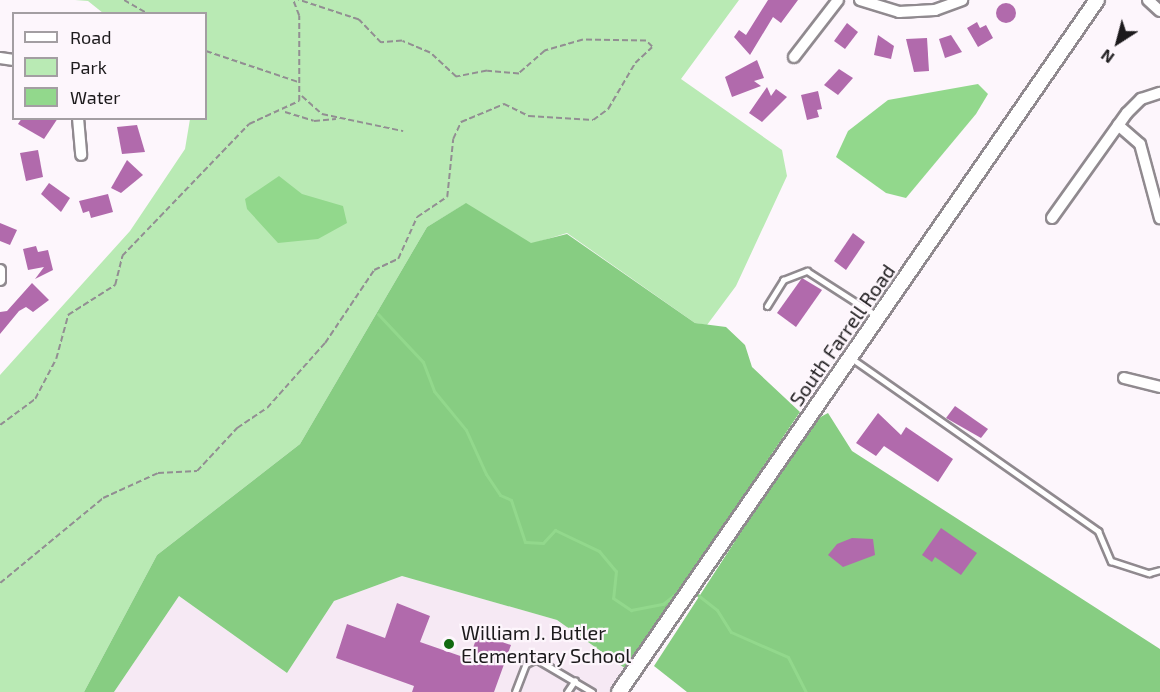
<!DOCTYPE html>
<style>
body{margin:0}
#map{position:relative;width:1160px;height:692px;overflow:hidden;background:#fdf6fc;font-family:"Exo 2",sans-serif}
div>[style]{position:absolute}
.built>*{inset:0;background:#f6e9f4}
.green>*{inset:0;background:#b9eab4}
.forest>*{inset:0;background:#87cd82}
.water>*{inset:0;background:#92d88c}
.stream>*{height:3px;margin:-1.5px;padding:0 1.5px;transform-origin:1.5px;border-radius:1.5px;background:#92d88c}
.building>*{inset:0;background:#b16aac}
.round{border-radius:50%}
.path>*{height:1.5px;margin-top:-0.75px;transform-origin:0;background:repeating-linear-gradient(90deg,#928e92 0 6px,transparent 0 9px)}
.roads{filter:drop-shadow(2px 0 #908a8f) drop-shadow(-2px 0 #908a8f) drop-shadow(0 2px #908a8f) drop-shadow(0 -2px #908a8f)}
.service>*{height:5px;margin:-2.5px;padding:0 2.5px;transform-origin:2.5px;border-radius:2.5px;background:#fff}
.minor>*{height:10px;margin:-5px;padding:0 5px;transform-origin:5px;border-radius:5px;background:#fff}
.tertiary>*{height:14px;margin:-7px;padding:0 7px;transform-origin:7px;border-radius:7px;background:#fff}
.dots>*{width:16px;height:16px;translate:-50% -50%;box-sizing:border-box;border:3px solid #fdf6fc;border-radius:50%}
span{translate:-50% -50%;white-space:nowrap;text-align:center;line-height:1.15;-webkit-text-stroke:4.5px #fdf6fc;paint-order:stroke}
.street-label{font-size:20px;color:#1c1a1c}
.poi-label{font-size:20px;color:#1c1a1c}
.left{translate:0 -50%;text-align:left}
.legend{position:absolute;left:12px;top:12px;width:195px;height:108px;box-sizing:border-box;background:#fdf6fc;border:2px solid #a39ea2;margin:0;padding:8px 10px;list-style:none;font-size:18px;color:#1c1a1c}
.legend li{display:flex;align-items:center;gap:12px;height:30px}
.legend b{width:30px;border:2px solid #a39ea2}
.north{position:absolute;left:1088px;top:12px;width:60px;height:60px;-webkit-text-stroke:4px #fdf6fc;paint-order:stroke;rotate:216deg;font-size:16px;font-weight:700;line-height:24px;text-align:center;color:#1c1a1c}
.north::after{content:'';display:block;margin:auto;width:21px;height:27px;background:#1c1a1c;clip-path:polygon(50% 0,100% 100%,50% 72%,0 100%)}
</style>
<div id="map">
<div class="built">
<i style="clip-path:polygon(402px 576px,557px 620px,626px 669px,609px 692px,114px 692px,179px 596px,287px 673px,334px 601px)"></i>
</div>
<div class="green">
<i style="clip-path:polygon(75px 0,739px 0,681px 79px,782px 150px,787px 176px,736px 286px,707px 325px,695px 323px,567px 233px,531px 244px,465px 204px,427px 227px,300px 444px,157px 555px,84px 692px,0 692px,0 375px,130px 231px,185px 149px,190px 119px,206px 118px,206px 14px,103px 13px,88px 1px)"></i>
</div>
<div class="forest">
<i style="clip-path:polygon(466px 203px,531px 243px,567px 234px,695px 323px,726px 327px,745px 345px,752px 367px,800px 412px,626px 669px,557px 620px,402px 576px,334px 601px,287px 673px,179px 596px,114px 692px,84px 692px,157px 555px,300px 444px,427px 227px)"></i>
<i style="clip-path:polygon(828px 413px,852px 451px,1160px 649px,1160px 692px,687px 692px,654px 666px,813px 421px)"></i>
</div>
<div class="water">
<i style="clip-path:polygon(978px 84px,988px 94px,976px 114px,906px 198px,886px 193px,836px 157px,848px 131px,888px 100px)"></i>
<i style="clip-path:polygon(279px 176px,302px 194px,343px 206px,347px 223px,318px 239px,278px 243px,247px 209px,245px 199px)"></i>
</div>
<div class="stream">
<i style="left:378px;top:314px;width:66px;rotate:46.8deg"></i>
<i style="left:423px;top:362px;width:31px;rotate:69deg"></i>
<i style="left:434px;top:391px;width:50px;rotate:50.6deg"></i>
<i style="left:466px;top:430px;width:48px;rotate:65.6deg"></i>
<i style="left:486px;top:474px;width:25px;rotate:56deg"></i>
<i style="left:500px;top:495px;width:12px;rotate:24deg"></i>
<i style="left:511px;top:500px;width:44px;rotate:71.6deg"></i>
<i style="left:525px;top:542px;width:18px;rotate:3deg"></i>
<i style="left:543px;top:543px;width:18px;rotate:-47deg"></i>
<i style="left:555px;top:530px;width:49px;rotate:25.5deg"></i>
<i style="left:599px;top:551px;width:26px;rotate:50deg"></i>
<i style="left:616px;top:571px;width:27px;rotate:96deg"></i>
<i style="left:613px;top:598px;width:22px;rotate:34deg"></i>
<i style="left:631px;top:610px;width:33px;rotate:-11deg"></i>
<i style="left:663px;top:604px;width:21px;rotate:-39deg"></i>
<i style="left:694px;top:592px;width:29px;rotate:38deg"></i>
<i style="left:717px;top:610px;width:26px;rotate:58deg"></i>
<i style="left:731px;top:632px;width:62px;rotate:23.7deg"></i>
<i style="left:788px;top:657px;width:39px;rotate:63deg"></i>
</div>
<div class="building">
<i style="clip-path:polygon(768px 0,798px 0,781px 23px,773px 17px,750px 55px,734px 37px,739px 30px,746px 35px)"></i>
<i class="round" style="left:996px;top:3px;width:20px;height:20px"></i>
<i style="clip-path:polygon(977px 22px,980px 28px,986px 25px,993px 38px,978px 47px,967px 28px)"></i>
<i style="clip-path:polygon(847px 23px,858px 32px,845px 49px,834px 41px)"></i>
<i style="clip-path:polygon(878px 35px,894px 46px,891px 59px,874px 55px)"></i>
<i style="clip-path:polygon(951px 35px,962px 52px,945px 58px,939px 39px)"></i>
<i style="clip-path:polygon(927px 38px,929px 71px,914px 72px,906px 39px)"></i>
<i style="clip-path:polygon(757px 60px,764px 78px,754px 81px,761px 86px,732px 97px,725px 77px)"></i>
<i style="clip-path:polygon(839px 69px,853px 78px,838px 95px,824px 85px)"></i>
<i style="clip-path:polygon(767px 87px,771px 96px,776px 89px,787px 97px,762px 122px,749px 113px)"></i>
<i style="clip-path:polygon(818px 91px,822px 109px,817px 110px,819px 117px,807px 120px,801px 95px)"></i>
<i style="clip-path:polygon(22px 118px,58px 118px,44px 139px,18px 124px)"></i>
<i style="clip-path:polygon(137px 125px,145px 152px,122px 154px,117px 127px)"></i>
<i style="clip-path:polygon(38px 150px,43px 177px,26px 181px,20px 153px)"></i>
<i style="clip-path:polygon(127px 160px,143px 175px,121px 193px,111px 188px)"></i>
<i style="clip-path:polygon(49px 183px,70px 198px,61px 212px,41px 194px)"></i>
<i style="clip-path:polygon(108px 194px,113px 212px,91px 218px,89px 211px,83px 213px,79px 201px)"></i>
<i style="clip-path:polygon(0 223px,17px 230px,10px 245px,0 241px)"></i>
<i style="clip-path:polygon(853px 233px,865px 242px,846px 270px,834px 261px)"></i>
<i style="clip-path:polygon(36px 246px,38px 252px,48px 250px,53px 270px,35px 279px,44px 267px,28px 270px,23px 249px)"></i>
<i style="clip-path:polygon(802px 278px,822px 290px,796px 327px,777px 313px)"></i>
<i style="clip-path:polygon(32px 283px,49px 300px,33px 312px,26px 307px,19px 311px,0 334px,0 312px,7px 311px)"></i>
<i style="clip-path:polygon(955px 406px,988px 429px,981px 438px,946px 418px)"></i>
<i style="clip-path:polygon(878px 413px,901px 435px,906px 427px,953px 459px,938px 482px,884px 446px,876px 456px,856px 443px)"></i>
<i style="clip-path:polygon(941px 528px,977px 553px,961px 575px,935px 557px,932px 562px,922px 555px)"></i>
<i style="clip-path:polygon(852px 538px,873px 539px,875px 555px,843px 567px,828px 555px,837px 544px)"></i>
<i style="clip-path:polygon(397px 603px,430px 616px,420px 642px,469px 659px,478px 634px,511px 645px,494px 692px,412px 692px,414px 686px,336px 658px,347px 624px,385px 638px)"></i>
</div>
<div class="path">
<i style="left:124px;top:0;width:28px;rotate:30deg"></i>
<i style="left:206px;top:51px;width:97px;rotate:18.6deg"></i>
<i style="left:302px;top:96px;width:27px;rotate:42deg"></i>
<i style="left:322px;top:114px;width:83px;rotate:11.9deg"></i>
<i style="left:285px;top:112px;width:30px;rotate:17deg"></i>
<i style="left:314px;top:121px;width:22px;rotate:-5deg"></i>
<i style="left:0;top:425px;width:44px;rotate:-36.6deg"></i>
<i style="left:35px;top:399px;width:45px;rotate:-62.3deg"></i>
<i style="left:56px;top:359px;width:46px;rotate:-74.7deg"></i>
<i style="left:68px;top:315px;width:56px;rotate:-32.6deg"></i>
<i style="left:115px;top:285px;width:30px;rotate:-76deg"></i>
<i style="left:122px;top:256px;width:183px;rotate:-46.1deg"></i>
<i style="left:249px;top:124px;width:55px;rotate:-24.7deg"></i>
<i style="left:299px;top:101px;width:85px;rotate:-90deg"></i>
<i style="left:299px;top:16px;width:17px;rotate:-111deg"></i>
<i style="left:0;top:583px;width:134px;rotate:-39.5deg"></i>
<i style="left:103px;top:498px;width:60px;rotate:-24.4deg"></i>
<i style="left:158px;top:473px;width:39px;rotate:-3deg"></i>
<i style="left:197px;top:471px;width:59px;rotate:-47.1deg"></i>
<i style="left:237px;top:428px;width:36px;rotate:-34deg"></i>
<i style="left:267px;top:408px;width:87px;rotate:-48.3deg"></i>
<i style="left:325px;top:343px;width:88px;rotate:-56.1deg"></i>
<i style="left:374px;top:270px;width:26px;rotate:-25deg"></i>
<i style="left:398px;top:259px;width:46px;rotate:-65.7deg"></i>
<i style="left:417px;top:217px;width:36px;rotate:-34deg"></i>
<i style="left:447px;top:197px;width:58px;rotate:-84.1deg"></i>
<i style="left:453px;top:139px;width:19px;rotate:-65deg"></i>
<i style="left:461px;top:122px;width:47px;rotate:-22.7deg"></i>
<i style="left:504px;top:104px;width:28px;rotate:26deg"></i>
<i style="left:529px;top:116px;width:64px;rotate:3.6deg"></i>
<i style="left:593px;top:120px;width:19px;rotate:-36deg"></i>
<i style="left:608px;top:109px;width:53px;rotate:-59.6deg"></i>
<i style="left:635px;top:63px;width:23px;rotate:-43deg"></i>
<i style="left:652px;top:47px;width:8px;rotate:-135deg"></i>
<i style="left:646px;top:41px;width:63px;rotate:-179.1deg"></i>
<i style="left:583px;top:40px;width:40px;rotate:164deg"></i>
<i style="left:545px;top:51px;width:35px;rotate:139deg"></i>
<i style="left:519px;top:74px;width:32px;rotate:-175deg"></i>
<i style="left:487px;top:71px;width:32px;rotate:169deg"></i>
<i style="left:456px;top:77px;width:35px;rotate:-137deg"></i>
<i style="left:430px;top:53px;width:30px;rotate:-157deg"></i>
<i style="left:402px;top:41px;width:21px;rotate:175deg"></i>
<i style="left:381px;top:43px;width:32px;rotate:-134deg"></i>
<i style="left:359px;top:20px;width:64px;rotate:-161.8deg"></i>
</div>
<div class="roads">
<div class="service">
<i style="left:767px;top:306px;width:31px;rotate:-58deg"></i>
<i style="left:783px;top:280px;width:26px;rotate:-21deg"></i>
<i style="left:807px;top:271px;width:83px;rotate:32.7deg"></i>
<i style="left:851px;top:358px;width:302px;rotate:35deg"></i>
<i style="left:1098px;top:531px;width:33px;rotate:67deg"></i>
<i style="left:1111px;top:561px;width:40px;rotate:18deg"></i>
<i style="left:1149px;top:573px;width:11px;rotate:-15deg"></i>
<i style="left:515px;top:692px;width:30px;rotate:-69deg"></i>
<i style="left:526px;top:664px;width:11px;rotate:-27deg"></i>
<i style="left:536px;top:659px;width:65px;rotate:30.5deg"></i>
<i style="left:567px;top:692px;width:14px;rotate:-56deg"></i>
</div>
<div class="minor">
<i style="left:860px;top:0;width:41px;rotate:17.1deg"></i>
<i style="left:899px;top:12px;width:36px;rotate:-3deg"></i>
<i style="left:935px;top:10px;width:29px;rotate:-20deg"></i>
<i style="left:1148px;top:0;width:16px;rotate:43deg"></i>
<i style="left:794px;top:57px;width:72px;rotate:-52.3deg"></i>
<i style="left:0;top:58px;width:14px;rotate:8deg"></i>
<i style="left:78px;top:118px;width:37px;rotate:85deg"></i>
<i style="left:1118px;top:125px;width:29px;rotate:41deg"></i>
<i style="left:1140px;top:144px;width:77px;rotate:74.9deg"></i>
<i style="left:1052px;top:218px;width:129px;rotate:-54.5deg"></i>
<i style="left:1127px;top:113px;width:20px;rotate:-45deg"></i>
<i style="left:1141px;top:99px;width:20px;rotate:-18deg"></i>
<i style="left:0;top:270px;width:10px;rotate:90deg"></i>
<i style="left:1124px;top:378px;width:37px;rotate:14deg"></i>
</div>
<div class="tertiary">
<i style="left:619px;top:692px;width:841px;rotate:-55.37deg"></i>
</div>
</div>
<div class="dots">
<i style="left:449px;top:644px;background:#116910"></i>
</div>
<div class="street-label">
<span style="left:842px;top:335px;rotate:-55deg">South Farrell Road</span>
</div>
<div class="poi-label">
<span class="left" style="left:461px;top:644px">William J. Butler<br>Elementary School</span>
</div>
<ul class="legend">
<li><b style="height:8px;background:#fff"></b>Road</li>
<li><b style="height:16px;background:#b9eab4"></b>Park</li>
<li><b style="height:16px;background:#92d88c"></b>Water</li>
</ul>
<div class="north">N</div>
</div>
